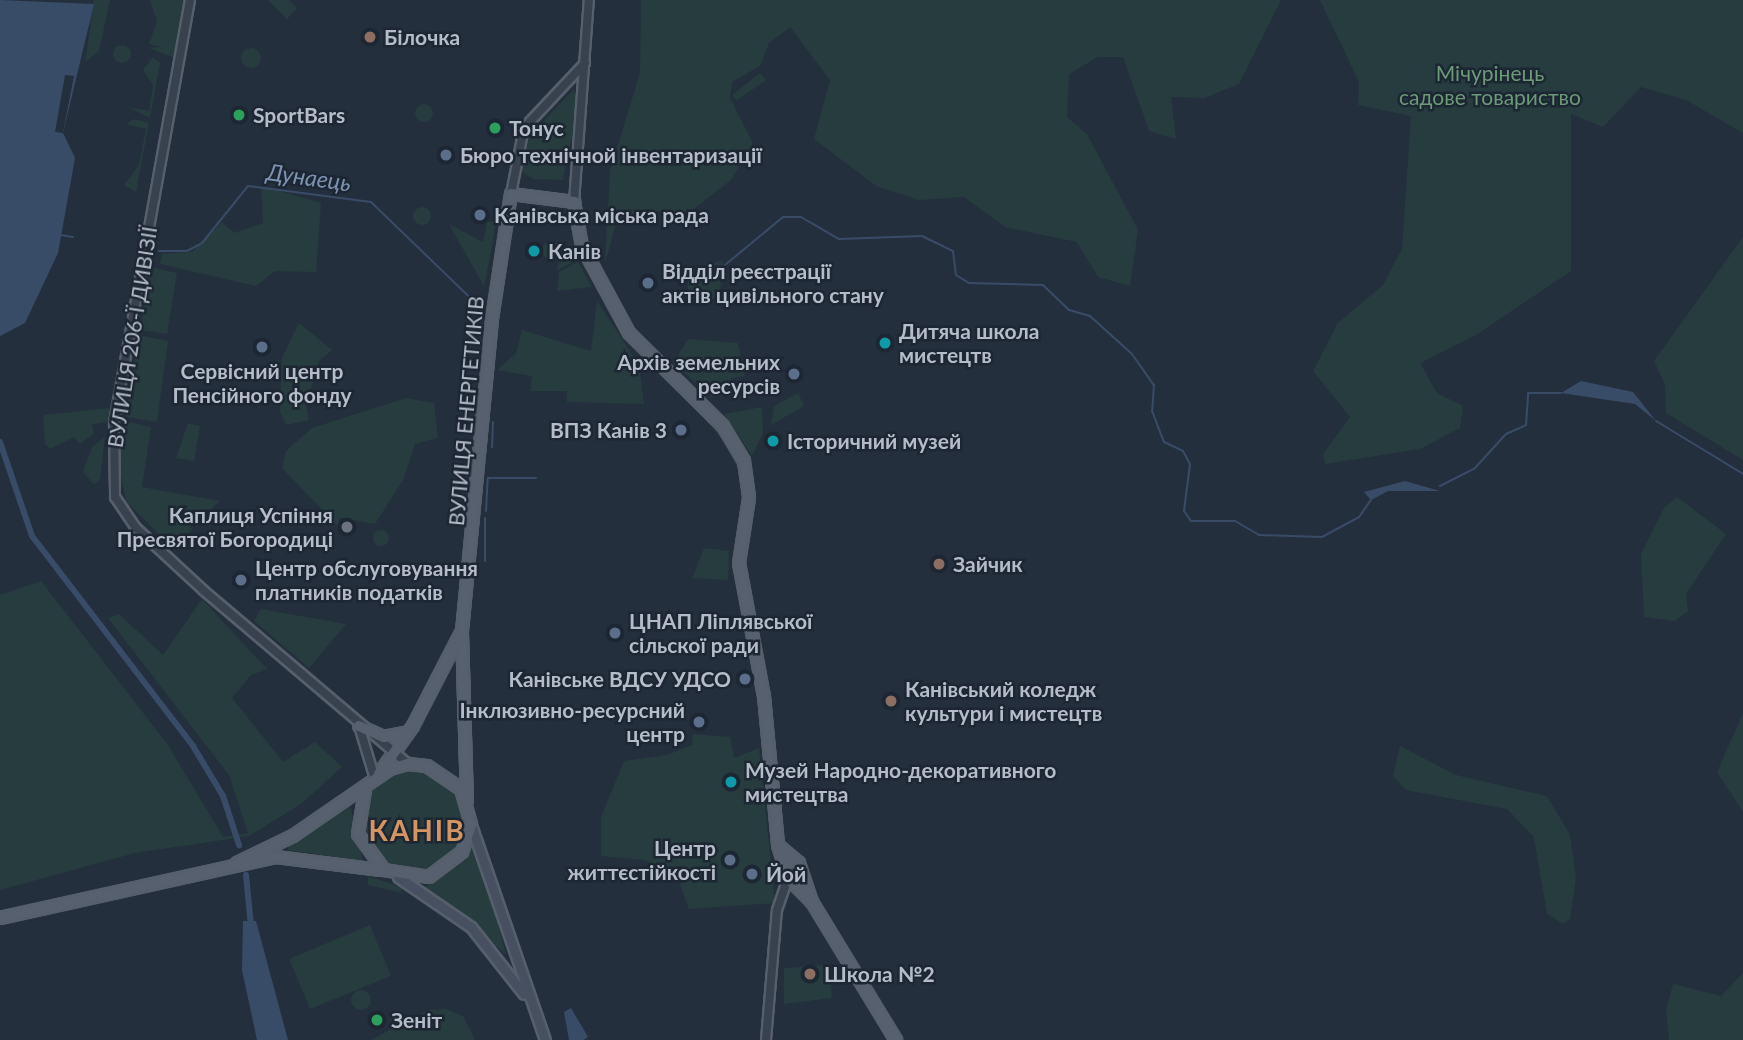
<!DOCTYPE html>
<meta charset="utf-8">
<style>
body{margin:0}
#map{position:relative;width:1743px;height:1040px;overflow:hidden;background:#242f3e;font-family:Lato,sans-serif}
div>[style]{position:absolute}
.green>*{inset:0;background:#263c3f}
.round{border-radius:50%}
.water>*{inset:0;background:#394c67}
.pier>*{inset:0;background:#242f3e}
.stream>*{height:2px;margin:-1px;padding:0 1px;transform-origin:1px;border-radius:1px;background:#394c67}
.canal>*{height:6px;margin:-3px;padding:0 3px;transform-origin:3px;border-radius:3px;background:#394c67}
.roads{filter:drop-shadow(2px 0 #565f6c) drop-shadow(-2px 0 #565f6c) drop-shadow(0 2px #565f6c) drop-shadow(0 -2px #565f6c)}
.tertiary>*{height:8px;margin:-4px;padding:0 4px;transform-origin:4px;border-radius:4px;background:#38414e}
.secondary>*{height:9px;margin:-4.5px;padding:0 4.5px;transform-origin:4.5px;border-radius:4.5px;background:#465061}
.primary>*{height:10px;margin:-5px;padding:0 5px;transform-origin:5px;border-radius:5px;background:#56606e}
.dots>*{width:19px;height:19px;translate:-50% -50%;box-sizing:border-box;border:4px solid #1d2633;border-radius:50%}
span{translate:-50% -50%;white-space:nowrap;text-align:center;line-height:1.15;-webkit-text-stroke:5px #1d2633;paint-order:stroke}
.poi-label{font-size:21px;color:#b4bcc9;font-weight:700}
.left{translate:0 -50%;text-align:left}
.right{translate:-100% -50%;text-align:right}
.park-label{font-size:21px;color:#6b9a76}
.street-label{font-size:21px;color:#b4bcc9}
.water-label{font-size:23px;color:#7c92b1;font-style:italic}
.district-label{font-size:28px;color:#d59563;font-weight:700;letter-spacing:2px}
</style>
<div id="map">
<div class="green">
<i style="clip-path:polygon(94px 0,110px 0,99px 51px,85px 62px)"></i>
<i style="clip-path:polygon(150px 0,190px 0,177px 59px,149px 48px,162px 47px,149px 44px,157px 21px)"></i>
<i style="clip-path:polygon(268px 0,289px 0,297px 8px,287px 19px)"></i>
<i style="clip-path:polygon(641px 0,1281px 0,1239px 84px,1204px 98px,1171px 97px,1176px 139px,1149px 131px,1123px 57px,1098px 57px,1069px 74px,1067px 117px,1087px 134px,1138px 230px,1130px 286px,1098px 277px,1077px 242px,1005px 227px,964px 197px,919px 200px,876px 186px,826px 148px,814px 139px,830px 80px,790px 27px,769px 43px,760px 66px,732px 82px,730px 98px,753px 143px,731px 180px,690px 212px,660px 211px,616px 224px,605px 263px,610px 171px,640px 73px)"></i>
<i style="clip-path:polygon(1320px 0,1743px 0,1743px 133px,1686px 100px,1641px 87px,1603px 127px,1571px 114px,1571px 271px,1476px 335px,1420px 363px,1437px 393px,1463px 406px,1460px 428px,1420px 449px,1325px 464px,1323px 454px,1350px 417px,1313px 371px,1338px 323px,1383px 285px,1402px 249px,1411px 116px,1358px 105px,1359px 82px)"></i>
<i class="round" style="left:113px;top:45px;width:18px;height:18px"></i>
<i class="round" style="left:241px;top:48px;width:20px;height:20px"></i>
<i style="clip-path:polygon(153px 57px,160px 63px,150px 118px,128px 107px,149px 111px,153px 85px,143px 70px)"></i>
<i style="clip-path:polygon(760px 73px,766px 80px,737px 100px,732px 95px)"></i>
<i style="clip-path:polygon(574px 89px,579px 104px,563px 180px,533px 179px,521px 171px,530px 135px)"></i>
<i class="round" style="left:415px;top:104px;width:18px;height:18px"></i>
<i style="clip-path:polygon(134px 119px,149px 123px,136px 192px,124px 185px,139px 165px,146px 129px,126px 124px)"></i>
<i style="clip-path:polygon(261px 186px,321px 203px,316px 272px,275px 271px,256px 286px,160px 264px,162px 254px,192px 252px,222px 222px,234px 233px,263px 223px)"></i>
<i class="round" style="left:413px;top:207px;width:18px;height:18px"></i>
<i style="clip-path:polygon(496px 221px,491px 252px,484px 286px,449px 224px,483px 242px,487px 222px)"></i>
<i style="clip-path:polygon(1743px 237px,1743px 460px,1666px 413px,1665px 385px,1654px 361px)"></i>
<i class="round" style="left:542px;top:241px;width:18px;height:18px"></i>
<i style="clip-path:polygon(571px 245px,579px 259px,557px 270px,561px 251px)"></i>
<i style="clip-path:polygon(723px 260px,720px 292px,707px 304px,688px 301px,688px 272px)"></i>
<i style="clip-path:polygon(578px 262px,592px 287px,557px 291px,559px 272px)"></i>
<i style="clip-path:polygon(151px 267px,177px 273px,167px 334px,140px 330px)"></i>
<i style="clip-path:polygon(597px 301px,639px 365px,644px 404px,567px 402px,567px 391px,530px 391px,532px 376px,497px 370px,516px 353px,522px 330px,591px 351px)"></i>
<i style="clip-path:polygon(299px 323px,332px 350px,319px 361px,306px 406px,309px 420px,286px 425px,280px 412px,282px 358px)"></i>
<i style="clip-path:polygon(138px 335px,168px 341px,157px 422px,126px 417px)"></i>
<i style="clip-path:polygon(688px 339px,738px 343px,745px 376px,731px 378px,731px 396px,712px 397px,673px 363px)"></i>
<i style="clip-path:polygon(798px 393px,804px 406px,771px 425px,774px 406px)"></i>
<i style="clip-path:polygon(406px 398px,434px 403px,438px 438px,415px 444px,403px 480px,375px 524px,340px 518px,338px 526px,282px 468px,286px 451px,312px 428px)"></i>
<i style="clip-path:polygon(692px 404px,729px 443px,744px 482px,724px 442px)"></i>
<i style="clip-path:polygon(762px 407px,763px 433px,752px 456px,724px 414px)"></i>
<i style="clip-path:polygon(111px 408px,107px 422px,92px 424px,94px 433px,80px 444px,74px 437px,50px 449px,45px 444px,43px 415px)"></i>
<i style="clip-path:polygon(124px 421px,151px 427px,142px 487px,220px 501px,201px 518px,182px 516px,192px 529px,175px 551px,126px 501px,117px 455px)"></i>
<i style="clip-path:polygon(188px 423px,200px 426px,194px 461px,176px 458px)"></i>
<i style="clip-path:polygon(105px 437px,100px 479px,94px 485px,83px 472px,92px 447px)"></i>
<i style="clip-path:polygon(1677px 497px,1726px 534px,1686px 594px,1688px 611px,1675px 621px,1644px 617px,1641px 554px,1664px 508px)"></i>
<i class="round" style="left:373px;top:530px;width:16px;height:16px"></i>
<i style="clip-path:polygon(704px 548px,729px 551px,728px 580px,692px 578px)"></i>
<i style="clip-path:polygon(41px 581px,168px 745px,223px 837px,248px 833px,229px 775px,108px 618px,119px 614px,163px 655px,202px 599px,267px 669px,251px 675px,232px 698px,283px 762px,315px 742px,342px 767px,301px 804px,249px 836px,135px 853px,0 890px,0 595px)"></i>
<i style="clip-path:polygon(261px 609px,346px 624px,309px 668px,254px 621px)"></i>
<i style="clip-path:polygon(1743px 713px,1743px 812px,1717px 772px)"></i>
<i style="clip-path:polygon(693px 734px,730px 737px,734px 758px,759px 748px,775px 903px,689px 909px,677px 876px,644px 860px,601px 856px,601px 817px,624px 761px,667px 755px,692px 745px)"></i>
<i style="clip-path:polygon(1400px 746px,1456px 775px,1547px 796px,1570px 835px,1576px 878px,1570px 919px,1563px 924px,1547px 914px,1534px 837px,1507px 809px,1406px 790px,1393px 776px)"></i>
<i class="round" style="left:361px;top:769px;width:104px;height:104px"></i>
<i style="clip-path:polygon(350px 805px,363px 861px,288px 850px,288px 845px)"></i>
<i style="clip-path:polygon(468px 848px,478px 850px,506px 954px,423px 888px,452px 869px)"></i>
<i style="clip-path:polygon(368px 876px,401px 887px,402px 893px,368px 885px)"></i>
<i style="clip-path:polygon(370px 925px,391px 976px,310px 1009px,289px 959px)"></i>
<i style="clip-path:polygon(828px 965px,832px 998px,784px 1004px,784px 968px)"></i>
<i style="clip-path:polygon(1743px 973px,1743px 1040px,1669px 1040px,1666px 1010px,1673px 984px,1721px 996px)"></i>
<i class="round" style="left:351px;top:990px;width:20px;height:20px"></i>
<i style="clip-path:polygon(446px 1009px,463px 1016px,475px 1040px,371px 1040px,428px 1010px)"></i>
</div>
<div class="water">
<i style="clip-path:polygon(0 0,94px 4px,63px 133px,75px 158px,58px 253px,25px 323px,0 336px)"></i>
<i style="clip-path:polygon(1581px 381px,1633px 392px,1656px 421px,1635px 404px,1561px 393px)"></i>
<i style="clip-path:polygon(1405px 481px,1440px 491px,1388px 491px,1371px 500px,1364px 492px)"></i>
<i style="clip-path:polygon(243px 921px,256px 921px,288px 1040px,257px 1040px,242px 970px)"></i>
<i style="clip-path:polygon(571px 1008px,588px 1037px,583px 1040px,569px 1040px,564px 1012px)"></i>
</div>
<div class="pier">
<i style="clip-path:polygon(65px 75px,74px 76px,63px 133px,55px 132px)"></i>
</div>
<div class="stream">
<i style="left:583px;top:26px;width:26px;rotate:-88deg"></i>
<i style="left:60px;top:235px;width:13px;rotate:9deg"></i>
<i style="left:159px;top:251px;width:28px"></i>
<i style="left:187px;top:251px;width:17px;rotate:-28deg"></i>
<i style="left:202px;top:243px;width:73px;rotate:-51.1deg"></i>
<i style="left:248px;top:186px;width:124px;rotate:7.4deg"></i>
<i style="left:371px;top:202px;width:156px;rotate:44deg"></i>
<i style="left:725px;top:265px;width:75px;rotate:-39.6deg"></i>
<i style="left:783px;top:217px;width:18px"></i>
<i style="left:801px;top:217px;width:44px;rotate:30.1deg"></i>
<i style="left:839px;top:239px;width:83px;rotate:-2.1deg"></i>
<i style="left:922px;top:236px;width:34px;rotate:26deg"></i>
<i style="left:953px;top:251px;width:24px;rotate:83deg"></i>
<i style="left:956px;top:275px;width:15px;rotate:32deg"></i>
<i style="left:969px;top:283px;width:74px;rotate:1.5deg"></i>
<i style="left:1043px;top:285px;width:36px;rotate:44deg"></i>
<i style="left:1069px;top:310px;width:22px;rotate:16deg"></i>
<i style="left:1090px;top:316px;width:57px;rotate:42.1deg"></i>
<i style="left:1132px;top:354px;width:38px;rotate:55deg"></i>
<i style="left:1154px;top:385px;width:26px;rotate:94deg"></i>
<i style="left:1152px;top:411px;width:33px;rotate:69deg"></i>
<i style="left:1164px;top:442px;width:21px;rotate:25deg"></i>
<i style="left:1183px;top:451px;width:15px;rotate:62deg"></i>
<i style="left:1190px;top:464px;width:47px;rotate:97.3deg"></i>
<i style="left:1184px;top:511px;width:12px;rotate:55deg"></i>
<i style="left:1191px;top:521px;width:44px"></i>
<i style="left:1235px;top:521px;width:28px;rotate:30deg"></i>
<i style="left:1259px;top:535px;width:63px;rotate:1.8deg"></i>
<i style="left:1322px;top:537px;width:42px;rotate:-28.4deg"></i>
<i style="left:1359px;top:517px;width:21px;rotate:-55deg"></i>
<i style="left:1656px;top:421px;width:102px;rotate:31.3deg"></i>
<i style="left:492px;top:447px;width:25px;rotate:-88deg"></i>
<i style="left:1440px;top:486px;width:39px;rotate:-27deg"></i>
<i style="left:1475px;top:468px;width:46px;rotate:-47.6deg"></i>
<i style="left:1506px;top:434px;width:22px;rotate:-24deg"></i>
<i style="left:1526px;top:425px;width:32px;rotate:-86deg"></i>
<i style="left:1528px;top:393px;width:33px"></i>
<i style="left:486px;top:511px;width:33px;rotate:-87deg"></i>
<i style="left:488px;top:478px;width:48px"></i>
<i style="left:485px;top:561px;width:43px;rotate:-90deg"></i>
</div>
<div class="canal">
<i style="left:0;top:442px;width:99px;rotate:71.2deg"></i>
<i style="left:32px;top:536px;width:265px;rotate:52.5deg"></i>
<i style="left:193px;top:746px;width:58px;rotate:59deg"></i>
<i style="left:223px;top:796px;width:52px;rotate:71.9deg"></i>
<i style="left:246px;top:875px;width:51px;rotate:84.4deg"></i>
</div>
<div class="roads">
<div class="tertiary">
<i style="left:190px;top:0;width:430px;rotate:100.2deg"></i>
<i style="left:114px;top:423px;width:74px;rotate:89.2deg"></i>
<i style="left:115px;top:497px;width:36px;rotate:56deg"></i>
<i style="left:135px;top:527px;width:93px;rotate:42.8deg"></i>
<i style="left:203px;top:590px;width:269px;rotate:40.3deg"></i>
<i style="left:511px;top:194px;width:67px;rotate:-78.9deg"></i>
<i style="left:524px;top:128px;width:89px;rotate:-46.8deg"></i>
<i style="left:574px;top:202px;width:203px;rotate:-85.8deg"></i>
<i style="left:360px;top:729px;width:52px;rotate:73.3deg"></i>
<i style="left:766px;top:1040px;width:130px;rotate:-85.2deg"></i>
<i style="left:777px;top:910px;width:34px;rotate:-71deg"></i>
</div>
<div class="secondary">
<i style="left:471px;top:825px;width:227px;rotate:71deg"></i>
<i style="left:398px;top:877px;width:88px;rotate:34.4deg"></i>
<i style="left:471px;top:927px;width:85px;rotate:51.7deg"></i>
</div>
<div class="primary">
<i style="left:359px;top:726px;width:27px;rotate:24deg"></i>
<i style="left:384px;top:737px;width:25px;rotate:-11deg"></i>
<i style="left:379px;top:774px;width:59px;rotate:-54.7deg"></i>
<i style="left:413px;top:726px;width:107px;rotate:-62.7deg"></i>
<i style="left:467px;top:801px;width:170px;rotate:-91.7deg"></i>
<i style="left:462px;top:631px;width:313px;rotate:-84.5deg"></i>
<i style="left:492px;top:319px;width:126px;rotate:-81.4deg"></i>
<i style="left:511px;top:194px;width:64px;rotate:7.2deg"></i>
<i style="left:574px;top:202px;width:45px;rotate:79.7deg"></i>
<i style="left:582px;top:246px;width:99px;rotate:61.6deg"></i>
<i style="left:629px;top:333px;width:132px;rotate:44.7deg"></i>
<i style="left:723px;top:426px;width:41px;rotate:59deg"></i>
<i style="left:744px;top:461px;width:37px;rotate:82deg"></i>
<i style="left:749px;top:498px;width:66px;rotate:98.7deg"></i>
<i style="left:739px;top:563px;width:135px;rotate:79.4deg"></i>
<i style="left:764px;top:696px;width:150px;rotate:84.6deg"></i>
<i style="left:778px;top:845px;width:34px;rotate:73deg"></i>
<i style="left:788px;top:878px;width:34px;rotate:45deg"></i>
<i style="left:780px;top:847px;width:25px;rotate:40deg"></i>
<i style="left:799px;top:863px;width:41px;rotate:71.6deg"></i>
<i style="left:812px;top:902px;width:162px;rotate:58.7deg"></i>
<i style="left:237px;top:863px;width:62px;rotate:-25.7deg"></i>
<i style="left:293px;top:836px;width:118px;rotate:-34.6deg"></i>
<i style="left:390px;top:769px;width:19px;rotate:-16deg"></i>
<i style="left:408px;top:764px;width:19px;rotate:6deg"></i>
<i style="left:427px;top:766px;width:41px;rotate:34.1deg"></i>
<i style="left:461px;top:789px;width:37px;rotate:74deg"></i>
<i style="left:471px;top:825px;width:28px;rotate:108deg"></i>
<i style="left:462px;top:852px;width:41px;rotate:142.9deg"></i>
<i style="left:429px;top:877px;width:46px;rotate:-171.2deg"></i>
<i style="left:384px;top:870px;width:44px;rotate:-125.8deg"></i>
<i style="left:358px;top:834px;width:44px;rotate:-80.8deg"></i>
<i style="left:0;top:918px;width:283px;rotate:-12.5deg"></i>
<i style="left:276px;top:857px;width:106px;rotate:7.1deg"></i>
</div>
</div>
<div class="dots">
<i style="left:370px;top:37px;background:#8d6e63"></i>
<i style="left:239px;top:115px;background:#2e9e5b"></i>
<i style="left:495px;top:128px;background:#2e9e5b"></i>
<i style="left:446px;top:155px;background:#5c6f8a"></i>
<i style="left:480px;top:215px;background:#5c6f8a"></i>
<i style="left:534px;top:251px;background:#0f9aa8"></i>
<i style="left:648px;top:283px;background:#5c6f8a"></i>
<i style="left:885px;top:343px;background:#0f9aa8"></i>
<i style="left:262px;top:347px;background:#5c6f8a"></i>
<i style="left:794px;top:374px;background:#5c6f8a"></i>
<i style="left:681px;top:430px;background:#5c6f8a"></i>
<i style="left:773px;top:441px;background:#0f9aa8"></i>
<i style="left:347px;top:527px;background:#6b7280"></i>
<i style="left:939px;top:564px;background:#8d6e63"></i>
<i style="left:241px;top:580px;background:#5c6f8a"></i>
<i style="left:615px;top:633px;background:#5c6f8a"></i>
<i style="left:745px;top:679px;background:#5c6f8a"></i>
<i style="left:891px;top:701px;background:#8d6e63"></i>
<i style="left:699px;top:722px;background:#5c6f8a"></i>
<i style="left:731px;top:782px;background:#0f9aa8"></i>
<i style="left:730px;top:860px;background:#5c6f8a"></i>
<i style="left:752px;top:874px;background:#5c6f8a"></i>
<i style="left:810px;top:974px;background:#8d6e63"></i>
<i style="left:377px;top:1020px;background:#2e9e5b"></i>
</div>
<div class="poi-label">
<span class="left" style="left:384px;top:37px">Білочка</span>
<span class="left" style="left:253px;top:115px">SportBars</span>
<span class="left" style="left:509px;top:128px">Тонус</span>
<span class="left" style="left:460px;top:155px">Бюро технічной інвентаризації</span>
<span class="left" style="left:494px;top:215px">Канівська міська рада</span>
<span class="left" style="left:548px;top:251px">Канів</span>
<span class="left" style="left:662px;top:283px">Відділ реєстрації<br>актів цивільного стану</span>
<span class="left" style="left:899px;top:343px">Дитяча школа<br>мистецтв</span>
<span class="right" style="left:780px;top:374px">Архів земельних<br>ресурсів</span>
<span style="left:262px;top:383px">Сервісний центр<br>Пенсійного фонду</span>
<span class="right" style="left:667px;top:430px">ВПЗ Канів 3</span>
<span class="left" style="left:787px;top:441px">Історичний музей</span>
<span class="right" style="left:333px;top:527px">Каплиця Успіння<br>Пресвятої Богородиці</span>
<span class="left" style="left:953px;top:564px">Зайчик</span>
<span class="left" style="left:255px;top:580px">Центр обслуговування<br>платників податків</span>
<span class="left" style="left:629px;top:633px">ЦНАП Ліплявської<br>сільскої ради</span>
<span class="right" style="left:731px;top:679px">Канівське ВДСУ УДСО</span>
<span class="left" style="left:905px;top:701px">Канівський коледж<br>культури і мистецтв</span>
<span class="right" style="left:685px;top:722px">Інклюзивно-ресурсний<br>центр</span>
<span class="left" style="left:745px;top:782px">Музей Народно-декоративного<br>мистецтва</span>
<span class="right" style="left:716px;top:860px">Центр<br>життєстійкості</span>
<span class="left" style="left:766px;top:874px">Йой</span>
<span class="left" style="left:824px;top:974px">Школа №2</span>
<span class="left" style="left:391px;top:1020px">Зеніт</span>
</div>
<div class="park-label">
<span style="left:1490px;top:85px">Мічурінець<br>садове товариство</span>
</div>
<div class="street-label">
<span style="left:132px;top:337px;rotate:-81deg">ВУЛИЦЯ 206-Ї ДИВІЗІЇ</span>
<span style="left:466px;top:411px;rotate:-85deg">ВУЛИЦЯ ЕНЕРГЕТИКІВ</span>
</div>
<div class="water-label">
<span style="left:309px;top:177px;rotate:8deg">Дунаець</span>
</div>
<div class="district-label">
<span style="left:417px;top:830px">КАНІВ</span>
</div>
</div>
